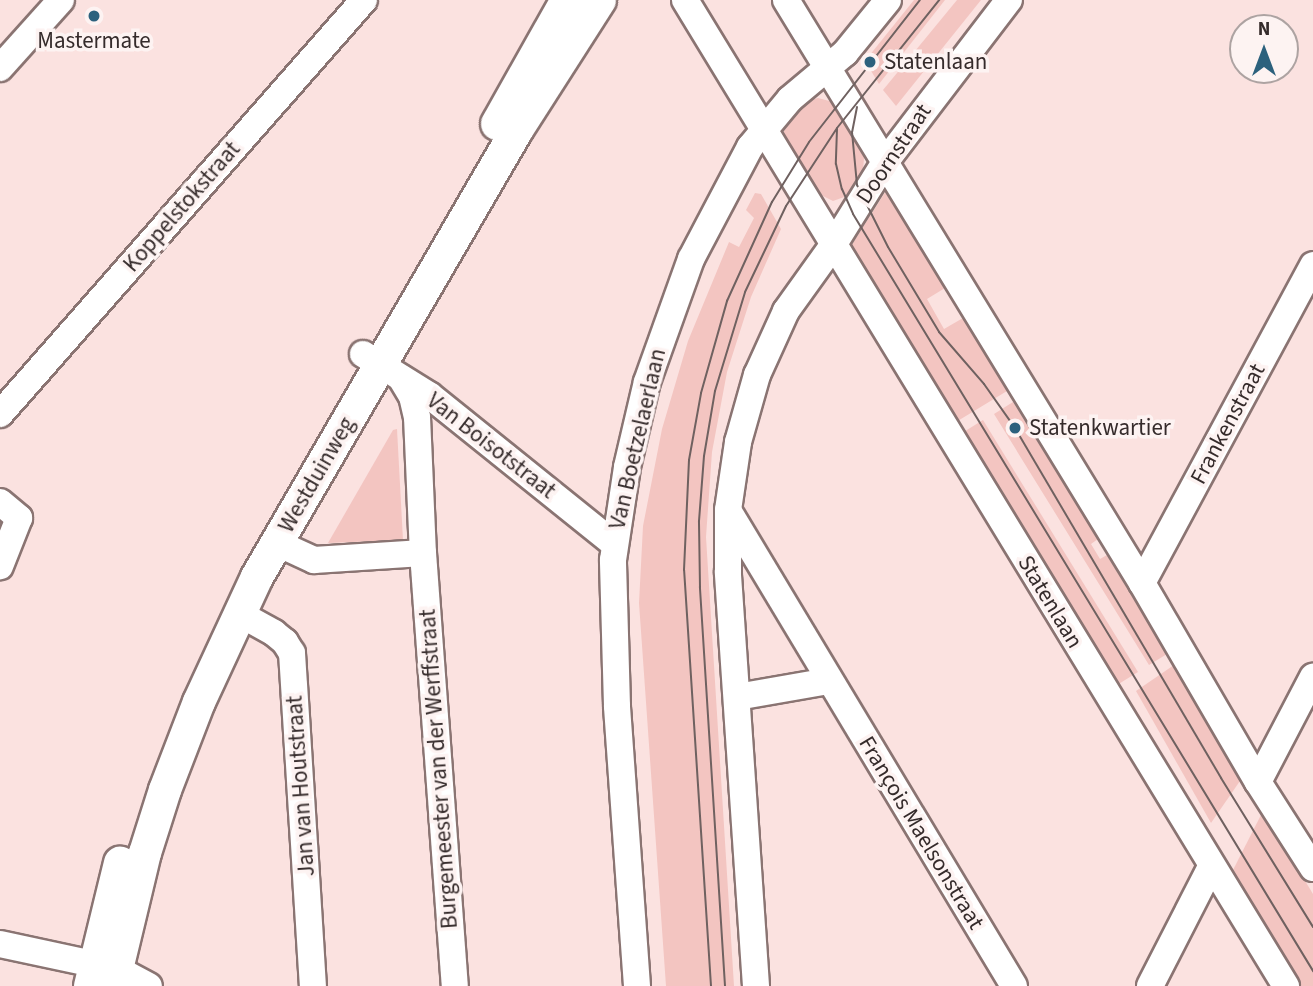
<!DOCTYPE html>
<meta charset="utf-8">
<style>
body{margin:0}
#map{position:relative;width:1313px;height:986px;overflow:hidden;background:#fbe2e0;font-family:"Source Sans 3",sans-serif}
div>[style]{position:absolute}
.green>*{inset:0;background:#f3c5c1}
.roads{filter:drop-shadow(2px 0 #8a7472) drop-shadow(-2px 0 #8a7472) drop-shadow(0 2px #8a7472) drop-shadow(0 -2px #8a7472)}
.minor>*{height:26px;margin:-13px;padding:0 13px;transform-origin:13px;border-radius:13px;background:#fff}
.major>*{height:32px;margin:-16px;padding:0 16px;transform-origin:16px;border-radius:16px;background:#fff}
.tram>*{height:2px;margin:-1px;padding:0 1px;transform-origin:1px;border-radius:1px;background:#6f6160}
.dots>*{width:19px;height:19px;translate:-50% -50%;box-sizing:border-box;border:4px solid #fdf3f2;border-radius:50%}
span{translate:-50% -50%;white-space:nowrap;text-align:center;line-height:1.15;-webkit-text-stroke:7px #fdf3f2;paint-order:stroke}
.poi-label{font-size:23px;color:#352b2b}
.left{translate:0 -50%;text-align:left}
.street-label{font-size:23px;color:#352b2b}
.north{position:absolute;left:1229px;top:14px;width:70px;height:70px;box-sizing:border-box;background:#fdf3f2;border:2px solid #ada3a2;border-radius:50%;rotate:0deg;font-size:19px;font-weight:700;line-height:28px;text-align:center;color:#352b2b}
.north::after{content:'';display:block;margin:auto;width:24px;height:32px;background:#2c617d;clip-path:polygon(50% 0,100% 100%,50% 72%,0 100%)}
</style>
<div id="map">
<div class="green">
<i style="clip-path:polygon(914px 0,945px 0,879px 84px,865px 61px)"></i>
<i style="clip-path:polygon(957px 0,981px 0,896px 106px,883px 90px)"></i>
<i style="clip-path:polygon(818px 98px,833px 102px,865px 148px,861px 191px,833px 201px,811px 190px,784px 141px,784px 126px,794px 111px,807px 101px)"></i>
<i style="clip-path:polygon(886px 191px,945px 288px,927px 299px,944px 329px,963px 318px,1007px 391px,956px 422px,851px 246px)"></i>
<i style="clip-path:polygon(755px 193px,761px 194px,781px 229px,751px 297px,727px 372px,712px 452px,706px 537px,734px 986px,666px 986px,639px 603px,643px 526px,662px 429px,688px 341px,729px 242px,739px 247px,754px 218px,746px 210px)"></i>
<i style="clip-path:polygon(1013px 402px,1098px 539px,1091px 544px,1100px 559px,1107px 555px,1167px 654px,1149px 665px,994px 414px)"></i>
<i style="clip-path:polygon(983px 420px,1138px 672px,1117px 685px,962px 433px)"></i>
<i style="clip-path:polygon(397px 429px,403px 540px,328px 543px,393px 430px)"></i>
<i style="clip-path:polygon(1174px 665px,1242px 778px,1211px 823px,1136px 691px)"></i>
<i style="clip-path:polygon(1263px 811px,1313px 894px,1313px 986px,1301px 986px,1233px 870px)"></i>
</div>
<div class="roads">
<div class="minor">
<i style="left:685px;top:0;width:1155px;rotate:58.64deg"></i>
<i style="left:786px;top:0;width:683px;rotate:58.59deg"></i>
<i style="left:1142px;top:583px;width:230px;rotate:59.8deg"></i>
<i style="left:1258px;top:782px;width:102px;rotate:57.4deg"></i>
<i style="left:0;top:68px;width:91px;rotate:-48.1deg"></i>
<i style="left:363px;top:354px;width:78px;rotate:31.8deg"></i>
<i style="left:429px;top:395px;width:238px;rotate:38.8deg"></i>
<i style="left:401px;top:378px;width:21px;rotate:59deg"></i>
<i style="left:412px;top:396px;width:22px;rotate:77deg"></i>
<i style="left:417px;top:417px;width:136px;rotate:87.5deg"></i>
<i style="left:423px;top:553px;width:434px;rotate:85.8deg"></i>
<i style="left:0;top:414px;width:551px;rotate:-48.68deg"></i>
<i style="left:0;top:502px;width:25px;rotate:40deg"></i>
<i style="left:19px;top:518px;width:52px;rotate:111.6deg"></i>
<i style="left:729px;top:512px;width:553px;rotate:58.98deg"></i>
<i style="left:277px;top:543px;width:41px;rotate:24.7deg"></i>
<i style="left:314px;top:560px;width:109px;rotate:-3.7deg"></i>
<i style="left:1142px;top:583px;width:361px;rotate:-61.7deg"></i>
<i style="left:240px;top:614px;width:39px;rotate:29deg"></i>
<i style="left:274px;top:633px;width:14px;rotate:39deg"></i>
<i style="left:285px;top:642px;width:13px;rotate:58deg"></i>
<i style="left:292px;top:653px;width:334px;rotate:86.4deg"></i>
<i style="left:737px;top:697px;width:93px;rotate:-9.9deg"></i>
<i style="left:1258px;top:782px;width:119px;rotate:-62.4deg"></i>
<i style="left:0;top:944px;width:120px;rotate:12.1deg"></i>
<i style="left:117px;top:969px;width:36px;rotate:28deg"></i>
<i style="left:637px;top:986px;width:281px;rotate:-94.1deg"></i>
<i style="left:617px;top:706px;width:146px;rotate:-91.6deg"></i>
<i style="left:613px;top:560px;width:94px;rotate:-81.4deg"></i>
<i style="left:627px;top:467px;width:87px;rotate:-76.8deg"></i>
<i style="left:647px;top:382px;width:131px;rotate:-70.3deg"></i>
<i style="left:691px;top:259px;width:127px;rotate:-62.2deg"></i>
<i style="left:750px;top:147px;width:62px;rotate:-50.2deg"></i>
<i style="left:790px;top:99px;width:72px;rotate:-39.9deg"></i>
<i style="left:845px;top:53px;width:68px;rotate:-50.9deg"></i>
<i style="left:756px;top:986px;width:415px;rotate:-93.9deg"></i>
<i style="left:728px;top:572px;width:62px;rotate:-90deg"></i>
<i style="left:728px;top:510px;width:69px;rotate:-81.6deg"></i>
<i style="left:738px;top:442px;width:70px;rotate:-74.2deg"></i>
<i style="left:757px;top:375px;width:70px;rotate:-65.6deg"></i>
<i style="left:786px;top:311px;width:82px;rotate:-54.4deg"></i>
<i style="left:834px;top:244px;width:97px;rotate:-58.1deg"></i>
<i style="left:885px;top:162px;width:204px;rotate:-52.6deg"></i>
<i style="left:1150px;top:986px;width:134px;rotate:-62.9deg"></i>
</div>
<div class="major">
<i style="left:497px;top:124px;width:142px;rotate:-60.6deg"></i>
<i style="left:90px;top:986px;width:127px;rotate:-76.3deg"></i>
<i style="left:113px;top:986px;width:137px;rotate:-76.5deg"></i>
<i style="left:145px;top:853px;width:66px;rotate:-72.4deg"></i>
<i style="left:165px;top:790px;width:94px;rotate:-68.9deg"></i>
<i style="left:199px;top:702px;width:138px;rotate:-65.1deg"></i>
<i style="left:257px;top:577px;width:517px;rotate:-59.82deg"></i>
<i style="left:517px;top:130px;width:154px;rotate:-57.4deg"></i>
</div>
</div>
<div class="tram">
<i style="left:857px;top:107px;width:25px;rotate:101deg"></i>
<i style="left:852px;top:132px;width:53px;rotate:84.6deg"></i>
<i style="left:857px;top:185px;width:69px;rotate:63.4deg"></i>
<i style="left:888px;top:247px;width:99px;rotate:59deg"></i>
<i style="left:939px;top:332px;width:69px;rotate:49.1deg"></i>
<i style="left:984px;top:384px;width:54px;rotate:54.8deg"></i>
<i style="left:1015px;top:428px;width:406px;rotate:59.5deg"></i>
<i style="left:1221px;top:778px;width:175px;rotate:58.3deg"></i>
<i style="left:837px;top:129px;width:35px;rotate:92deg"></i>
<i style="left:836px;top:164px;width:26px;rotate:77deg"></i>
<i style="left:842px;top:189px;width:27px;rotate:66deg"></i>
<i style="left:853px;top:214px;width:886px;rotate:58.71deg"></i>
<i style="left:711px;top:986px;width:417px;rotate:-93.7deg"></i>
<i style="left:684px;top:570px;width:110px;rotate:-87.4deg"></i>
<i style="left:689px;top:460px;width:68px;rotate:-79.8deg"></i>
<i style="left:701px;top:393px;width:96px;rotate:-74.2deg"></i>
<i style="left:727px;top:301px;width:109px;rotate:-65.6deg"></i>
<i style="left:772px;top:202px;width:70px;rotate:-58.3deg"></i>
<i style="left:809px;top:142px;width:180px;rotate:-52deg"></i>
<i style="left:725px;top:986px;width:400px;rotate:-93.6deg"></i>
<i style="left:700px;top:587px;width:66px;rotate:-90.9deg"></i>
<i style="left:699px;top:521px;width:65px;rotate:-85.6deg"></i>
<i style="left:704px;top:456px;width:66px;rotate:-80.4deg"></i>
<i style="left:715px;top:391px;width:103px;rotate:-73.1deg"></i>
<i style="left:745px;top:292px;width:95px;rotate:-64.5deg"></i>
<i style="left:786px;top:206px;width:93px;rotate:-56.8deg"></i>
<i style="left:837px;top:128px;width:164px;rotate:-51.4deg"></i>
</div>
<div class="dots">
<i style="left:94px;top:16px;background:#2c617d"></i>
<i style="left:870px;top:62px;background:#2c617d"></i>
<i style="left:1015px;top:428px;background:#2c617d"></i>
</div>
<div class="poi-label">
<span style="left:94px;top:41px">Mastermate</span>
<span class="left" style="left:884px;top:62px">Statenlaan</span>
<span class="left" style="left:1029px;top:428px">Statenkwartier</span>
</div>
<div class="street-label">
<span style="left:894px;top:154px;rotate:-56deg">Doornstraat</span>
<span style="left:182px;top:207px;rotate:-49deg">Koppelstokstraat</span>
<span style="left:1228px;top:424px;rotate:-62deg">Frankenstraat</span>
<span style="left:638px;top:439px;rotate:-77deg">Van Boetzelaerlaan</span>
<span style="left:491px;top:446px;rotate:38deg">Van Boisotstraat</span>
<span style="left:317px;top:475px;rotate:-60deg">Westduinweg</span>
<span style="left:1050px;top:602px;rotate:59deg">Statenlaan</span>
<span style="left:439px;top:769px;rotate:-94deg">Burgemeester van der Werffstraat</span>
<span style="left:301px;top:786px;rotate:-94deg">Jan van Houtstraat</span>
<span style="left:921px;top:833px;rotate:59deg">François Maelsonstraat</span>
</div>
<div class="north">N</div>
</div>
